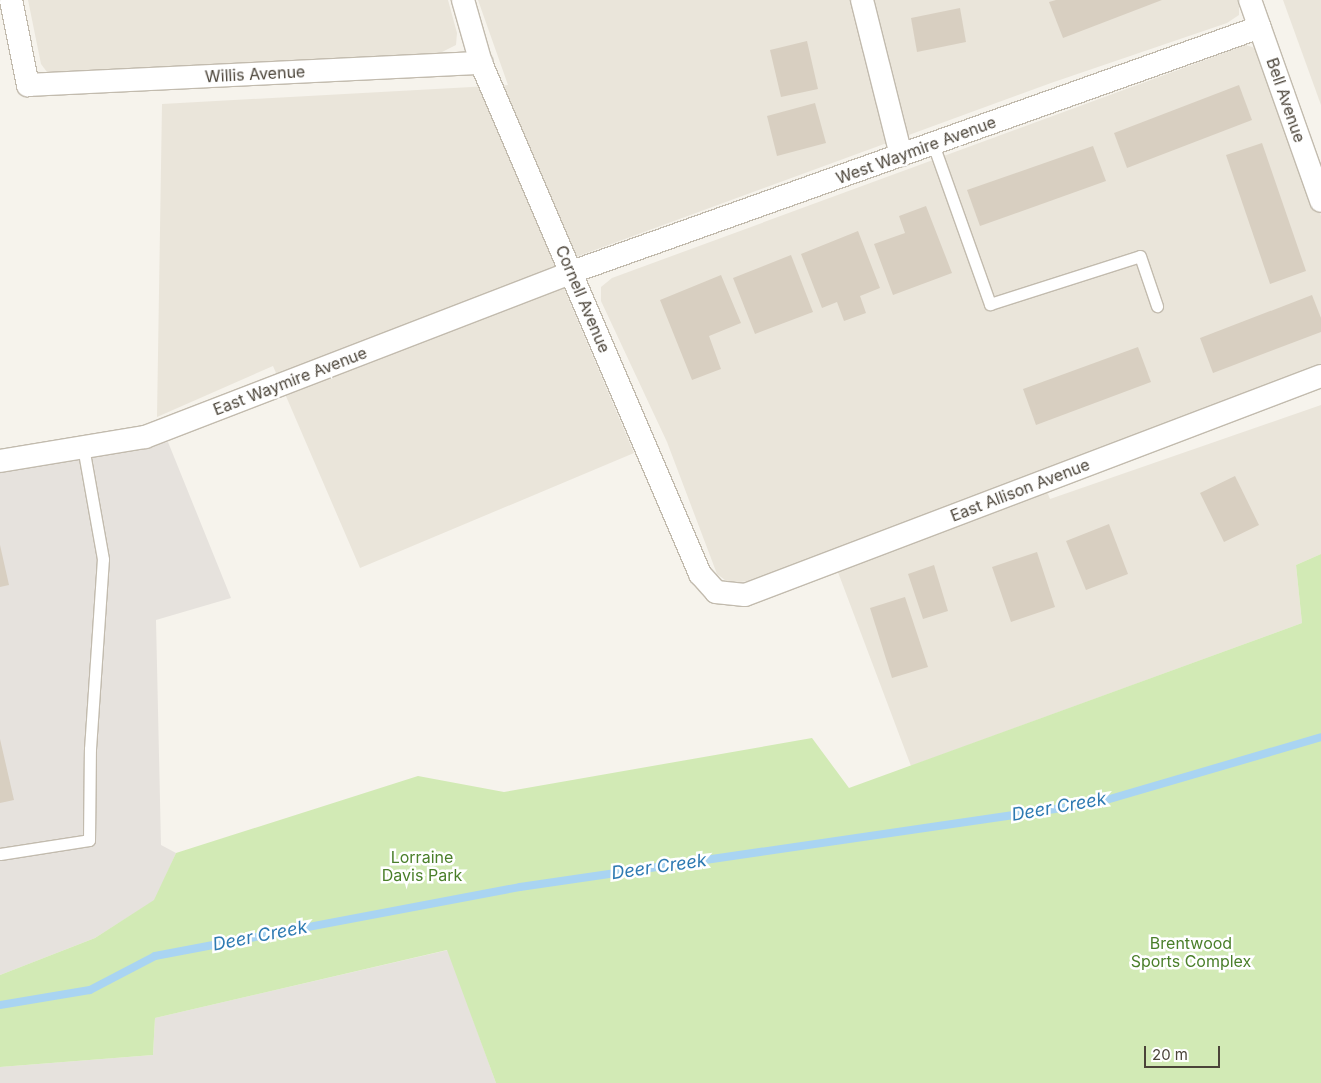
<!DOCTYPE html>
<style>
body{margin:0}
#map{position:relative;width:1321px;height:1083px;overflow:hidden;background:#f6f3ec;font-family:Inter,sans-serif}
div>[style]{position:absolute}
.residential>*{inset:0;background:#eae5da}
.industrial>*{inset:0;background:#e6e2dd}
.green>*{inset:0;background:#d2eab5}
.stream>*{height:8px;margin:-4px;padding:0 4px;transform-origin:4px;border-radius:4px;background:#a9d4f2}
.building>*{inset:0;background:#d8cfc1}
.roads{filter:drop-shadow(1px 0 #c2bbae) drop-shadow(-1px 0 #c2bbae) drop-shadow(0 1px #c2bbae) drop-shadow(0 -1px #c2bbae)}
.lane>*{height:11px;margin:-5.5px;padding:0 5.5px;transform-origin:5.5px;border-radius:5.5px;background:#fff}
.street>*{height:22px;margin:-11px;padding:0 11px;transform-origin:11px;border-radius:11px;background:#fff}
span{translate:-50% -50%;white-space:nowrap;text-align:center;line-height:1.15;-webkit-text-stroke:5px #fff;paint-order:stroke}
.street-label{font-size:16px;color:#4b4439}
.park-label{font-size:16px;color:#4a7f2a}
.water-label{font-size:18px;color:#2e7ab2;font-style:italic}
.scale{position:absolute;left:1144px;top:1046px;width:76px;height:22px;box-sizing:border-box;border:2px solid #4b4439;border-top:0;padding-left:6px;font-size:15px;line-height:18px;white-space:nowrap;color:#4b4439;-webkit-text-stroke:4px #fff;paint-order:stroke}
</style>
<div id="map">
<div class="residential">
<i style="clip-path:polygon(28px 0,448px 0,457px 33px,456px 45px,432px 57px,58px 77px,47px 72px,41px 64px)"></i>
<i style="clip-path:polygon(478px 0,1239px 0,1239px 15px,1227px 23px,1051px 83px,554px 265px,634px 453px,360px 568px,273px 366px,157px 417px,162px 104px,508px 85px)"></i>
<i style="clip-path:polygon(1283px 0,1321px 0,1321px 105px)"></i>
<i style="clip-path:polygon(1246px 45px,1258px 49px,1265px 56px,1321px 216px,1321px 368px,1040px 474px,1050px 499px,1321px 405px,1321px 554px,1296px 565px,1302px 623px,911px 766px,830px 551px,749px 581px,729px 583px,717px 574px,667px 442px,601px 301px,601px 287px,612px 278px)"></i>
</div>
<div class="industrial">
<i style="clip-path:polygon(168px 442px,231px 598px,156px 620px,161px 845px,176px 853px,155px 900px,95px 938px,0 975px,0 473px)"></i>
<i style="clip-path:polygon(448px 950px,496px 1083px,0 1083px,0 1067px,153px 1055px,155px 1018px)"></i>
</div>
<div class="green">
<i style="clip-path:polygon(1321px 554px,1321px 1083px,496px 1083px,447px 950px,155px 1018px,153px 1055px,0 1067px,0 975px,95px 938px,154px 900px,176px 853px,418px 776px,504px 792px,812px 738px,849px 788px,1302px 623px,1296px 565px)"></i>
</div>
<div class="stream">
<i style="left:0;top:1005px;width:91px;rotate:-9.5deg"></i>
<i style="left:90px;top:990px;width:73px;rotate:-27.6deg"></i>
<i style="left:155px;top:956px;width:371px;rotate:-10.7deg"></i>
<i style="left:520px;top:887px;width:582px;rotate:-8.3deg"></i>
<i style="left:1096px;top:803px;width:234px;rotate:-16.3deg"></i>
</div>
<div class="building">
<i style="clip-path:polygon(1056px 0,1162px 0,1063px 38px,1049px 2px)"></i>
<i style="clip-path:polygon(960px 8px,966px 42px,917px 52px,911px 18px)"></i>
<i style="clip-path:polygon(807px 41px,818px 89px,781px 97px,770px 50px)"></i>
<i style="clip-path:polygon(1239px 85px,1252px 120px,1127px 168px,1114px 133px)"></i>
<i style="clip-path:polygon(815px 103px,826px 143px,777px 156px,767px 116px)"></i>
<i style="clip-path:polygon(1262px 143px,1306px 271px,1270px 284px,1226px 155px)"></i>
<i style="clip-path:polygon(1093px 146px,1106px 181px,980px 226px,967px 190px)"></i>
<i style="clip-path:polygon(926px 206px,952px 273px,893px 295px,874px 244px,905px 233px,899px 216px)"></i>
<i style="clip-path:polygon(858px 231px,880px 288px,860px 296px,866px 313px,844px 321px,837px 302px,822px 308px,801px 254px)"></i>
<i style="clip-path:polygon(791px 255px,813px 312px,755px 334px,733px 278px)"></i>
<i style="clip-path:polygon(721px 275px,741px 323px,709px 336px,721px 369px,692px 380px,660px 300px)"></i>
<i style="clip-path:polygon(1312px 295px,1321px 318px,1321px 332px,1213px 373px,1200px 338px)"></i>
<i style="clip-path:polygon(1138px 347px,1151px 382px,1036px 425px,1023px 389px)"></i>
<i style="clip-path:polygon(1235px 476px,1259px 525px,1224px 542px,1200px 493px)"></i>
<i style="clip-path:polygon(1109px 524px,1128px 574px,1086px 590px,1066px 541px)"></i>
<i style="clip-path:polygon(0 545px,9px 585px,0 587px)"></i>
<i style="clip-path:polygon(1037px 552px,1055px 607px,1011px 622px,992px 567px)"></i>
<i style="clip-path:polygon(934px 565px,948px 611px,923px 619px,908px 574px)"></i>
<i style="clip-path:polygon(905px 597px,928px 667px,892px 678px,870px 608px)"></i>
<i style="clip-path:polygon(0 739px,14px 800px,0 803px)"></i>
</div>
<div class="roads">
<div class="lane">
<i style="left:933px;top:144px;width:170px;rotate:70.4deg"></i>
<i style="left:990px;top:304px;width:157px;rotate:-17.7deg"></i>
<i style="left:1140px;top:256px;width:53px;rotate:71.2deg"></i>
<i style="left:0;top:854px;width:90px;rotate:-8.9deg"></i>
<i style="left:89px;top:840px;width:91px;rotate:-89.4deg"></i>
<i style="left:90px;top:749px;width:190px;rotate:-86.1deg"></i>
<i style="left:103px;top:559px;width:114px;rotate:-100.1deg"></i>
</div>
<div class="street">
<i style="left:11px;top:0;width:87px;rotate:78.7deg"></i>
<i style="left:28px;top:85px;width:454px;rotate:-2.8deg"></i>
<i style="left:463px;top:0;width:66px;rotate:74.1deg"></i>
<i style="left:481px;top:63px;width:556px;rotate:66.8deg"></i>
<i style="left:700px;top:574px;width:24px;rotate:48deg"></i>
<i style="left:716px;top:592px;width:29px;rotate:6deg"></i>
<i style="left:745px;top:595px;width:616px;rotate:-20.82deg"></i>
<i style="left:862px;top:0;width:160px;rotate:75.9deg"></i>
<i style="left:1250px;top:0;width:213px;rotate:70.5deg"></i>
<i style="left:0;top:461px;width:147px;rotate:-9.4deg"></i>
<i style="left:145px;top:437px;width:458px;rotate:-21.1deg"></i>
<i style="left:572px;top:272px;width:730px;rotate:-19.6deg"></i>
</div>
</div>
<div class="street-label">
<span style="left:255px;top:74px;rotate:-3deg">Willis Avenue</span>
<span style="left:1286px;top:100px;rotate:71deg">Bell Avenue</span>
<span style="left:916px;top:150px;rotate:-20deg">West Waymire Avenue</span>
<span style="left:583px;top:299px;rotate:67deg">Cornell Avenue</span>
<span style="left:290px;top:381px;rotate:-21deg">East Waymire Avenue</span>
<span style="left:1020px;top:490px;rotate:-21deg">East Allison Avenue</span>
</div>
<div class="park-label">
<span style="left:422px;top:866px">Lorraine<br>Davis Park</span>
<span style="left:1191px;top:952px">Brentwood<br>Sports Complex</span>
</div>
<div class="water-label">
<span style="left:1059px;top:807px;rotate:-10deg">Deer Creek</span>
<span style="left:659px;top:867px;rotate:-8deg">Deer Creek</span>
<span style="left:260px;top:936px;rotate:-11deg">Deer Creek</span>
</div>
<div class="scale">20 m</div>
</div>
